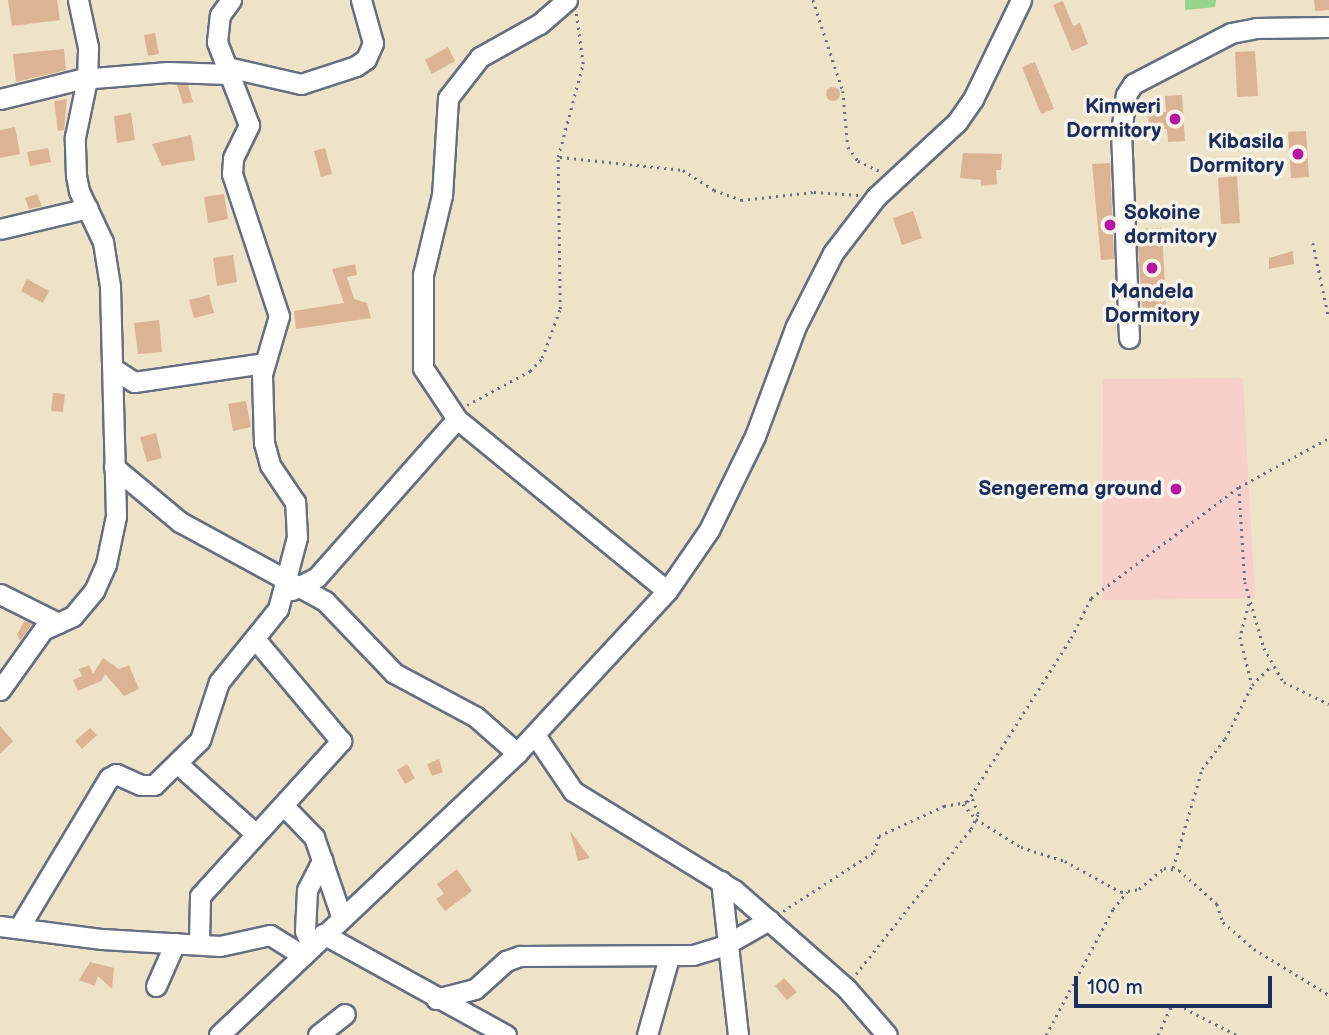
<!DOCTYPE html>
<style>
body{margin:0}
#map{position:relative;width:1329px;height:1035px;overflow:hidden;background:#eee3c6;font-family:"Balsamiq Sans",sans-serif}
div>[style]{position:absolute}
.built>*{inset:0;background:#f7d0cb}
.green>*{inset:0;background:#96d58b}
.building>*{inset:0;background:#dcb494}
.round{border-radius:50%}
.path>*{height:2.5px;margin-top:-1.25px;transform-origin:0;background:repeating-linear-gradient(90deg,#656e82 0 2px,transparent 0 7px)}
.roads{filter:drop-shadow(2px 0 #656e82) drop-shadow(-2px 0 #656e82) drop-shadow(0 2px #656e82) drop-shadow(0 -2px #656e82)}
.minor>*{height:19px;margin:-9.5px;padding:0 9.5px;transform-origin:9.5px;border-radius:9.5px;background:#fff}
.dots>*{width:19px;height:19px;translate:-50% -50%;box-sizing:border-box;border:4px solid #f7f3e8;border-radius:50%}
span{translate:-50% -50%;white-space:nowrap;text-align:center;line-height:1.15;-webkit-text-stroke:7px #f7f3e8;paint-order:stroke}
.poi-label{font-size:21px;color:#1b2f5e;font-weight:700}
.right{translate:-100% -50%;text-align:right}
.left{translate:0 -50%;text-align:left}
.scale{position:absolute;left:1074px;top:976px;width:198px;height:32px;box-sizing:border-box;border:4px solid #1b2f5e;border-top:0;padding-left:9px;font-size:21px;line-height:24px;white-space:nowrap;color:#1b2f5e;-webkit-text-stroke:5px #f7f3e8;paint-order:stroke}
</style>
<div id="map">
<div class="built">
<i style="clip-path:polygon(1243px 378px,1255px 599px,1102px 600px,1103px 379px)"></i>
</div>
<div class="green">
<i style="clip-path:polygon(1185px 0,1216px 0,1215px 7px,1185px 10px)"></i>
</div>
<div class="building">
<i style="clip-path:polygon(8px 0,57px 0,60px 20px,12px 26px)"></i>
<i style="clip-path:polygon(1314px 0,1329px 0,1329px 10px,1315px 11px)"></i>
<i style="clip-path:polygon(1063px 1px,1073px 26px,1080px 23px,1088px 44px,1072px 51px,1053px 5px)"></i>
<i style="clip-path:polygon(155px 33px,159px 54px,148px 56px,144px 35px)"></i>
<i style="clip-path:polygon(448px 47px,455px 61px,432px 74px,425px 60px)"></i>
<i style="clip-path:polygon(64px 49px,66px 70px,16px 82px,13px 54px)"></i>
<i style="clip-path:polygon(1255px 51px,1258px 96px,1237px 97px,1235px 52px)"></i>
<i style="clip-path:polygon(1035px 62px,1054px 109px,1041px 114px,1022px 67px)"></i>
<i style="clip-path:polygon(177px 85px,188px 85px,193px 102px,183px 104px)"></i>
<i class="round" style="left:826px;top:87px;width:14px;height:14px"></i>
<i style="clip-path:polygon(1182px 95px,1185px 141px,1168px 142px,1167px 129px,1149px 129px,1148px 113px,1166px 112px,1165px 96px)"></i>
<i style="clip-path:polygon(67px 99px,64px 130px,58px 131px,54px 101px)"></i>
<i style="clip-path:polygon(131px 113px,135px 140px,117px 143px,114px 116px)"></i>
<i style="clip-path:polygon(15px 127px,20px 154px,0 158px,0 130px)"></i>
<i style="clip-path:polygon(1306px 131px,1309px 177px,1291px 178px,1288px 132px)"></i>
<i style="clip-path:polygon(191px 135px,195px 160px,162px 166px,152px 144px)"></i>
<i style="clip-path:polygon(48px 148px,51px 162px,30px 166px,27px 152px)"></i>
<i style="clip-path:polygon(325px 148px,332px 174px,321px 177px,314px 151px)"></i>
<i style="clip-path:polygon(963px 153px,1002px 154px,1001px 170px,996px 170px,997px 184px,981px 186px,981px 180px,960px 178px)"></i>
<i style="clip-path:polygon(1110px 163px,1114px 259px,1101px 260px,1092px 164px)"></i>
<i style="clip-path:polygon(1237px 176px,1240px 223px,1221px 224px,1218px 178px)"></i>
<i style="clip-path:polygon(37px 194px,42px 206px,29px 209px,25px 198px)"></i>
<i style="clip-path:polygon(224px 194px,228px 219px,208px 223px,204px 197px)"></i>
<i style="clip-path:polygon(913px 211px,922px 238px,902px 245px,893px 218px)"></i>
<i style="clip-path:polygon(1162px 228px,1166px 308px,1142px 309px,1137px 229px)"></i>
<i style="clip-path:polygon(1293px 251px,1294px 264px,1269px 269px,1269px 258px)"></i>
<i style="clip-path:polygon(233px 255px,237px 282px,217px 286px,213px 258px)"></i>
<i style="clip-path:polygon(355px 264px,357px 275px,347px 277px,354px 299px,367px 303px,371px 318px,296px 329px,294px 311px,344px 303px,332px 269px)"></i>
<i style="clip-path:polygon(27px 279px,49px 291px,43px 303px,21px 291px)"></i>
<i style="clip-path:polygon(209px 295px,214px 313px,194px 318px,189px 300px)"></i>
<i style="clip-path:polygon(159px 320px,162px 352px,138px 354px,134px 323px)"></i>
<i style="clip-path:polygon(53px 393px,65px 394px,63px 412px,51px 411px)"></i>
<i style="clip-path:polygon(246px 401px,251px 427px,233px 431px,228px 404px)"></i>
<i style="clip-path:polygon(156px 433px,162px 458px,147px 462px,140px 437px)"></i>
<i style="clip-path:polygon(25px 620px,32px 624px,20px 641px,17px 634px)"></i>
<i style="clip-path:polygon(103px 658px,119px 669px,129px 665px,139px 689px,124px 696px,105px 674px,101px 681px,78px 691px,73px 680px,82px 676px,79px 669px,89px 665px,93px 674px)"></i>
<i style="clip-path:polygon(0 726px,13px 741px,0 754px)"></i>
<i style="clip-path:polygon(90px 728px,97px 735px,82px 749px,75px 741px)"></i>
<i style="clip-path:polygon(439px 759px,443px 772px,432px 776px,427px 764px)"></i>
<i style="clip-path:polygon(407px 764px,415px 778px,405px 784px,397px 770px)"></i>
<i style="clip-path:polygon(570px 832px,571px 832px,590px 858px,578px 861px)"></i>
<i style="clip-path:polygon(457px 869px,472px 891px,445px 911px,436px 899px,444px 894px,437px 884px)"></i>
<i style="clip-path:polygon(90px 962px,114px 968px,112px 989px,98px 976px,95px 986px,79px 980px)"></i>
<i style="clip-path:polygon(784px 978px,797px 992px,787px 1000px,775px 986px)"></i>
</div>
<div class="path">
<i style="left:813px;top:0;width:96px;rotate:71.8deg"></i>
<i style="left:843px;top:91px;width:56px;rotate:84.9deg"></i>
<i style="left:848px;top:147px;width:17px;rotate:54deg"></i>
<i style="left:858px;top:161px;width:23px;rotate:25deg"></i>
<i style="left:560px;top:157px;width:124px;rotate:6deg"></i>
<i style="left:683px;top:170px;width:37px;rotate:33deg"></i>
<i style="left:714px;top:190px;width:29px;rotate:20deg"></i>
<i style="left:741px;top:200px;width:73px;rotate:-6.3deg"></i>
<i style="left:814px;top:192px;width:45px;rotate:3.8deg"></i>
<i style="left:1313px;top:243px;width:77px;rotate:78deg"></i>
<i style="left:467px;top:405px;width:72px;rotate:-28.4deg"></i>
<i style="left:530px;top:371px;width:18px;rotate:-47deg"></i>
<i style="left:542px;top:358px;width:52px;rotate:-69.8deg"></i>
<i style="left:560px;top:309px;width:152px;rotate:-90.8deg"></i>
<i style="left:558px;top:157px;width:96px;rotate:-75deg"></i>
<i style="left:583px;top:64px;width:51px;rotate:-97.8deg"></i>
<i style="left:1239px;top:487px;width:95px;rotate:86.4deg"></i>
<i style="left:1245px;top:582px;width:69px;rotate:73.9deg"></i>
<i style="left:1264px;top:648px;width:39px;rotate:60deg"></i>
<i style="left:1284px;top:682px;width:50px;rotate:26.1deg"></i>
<i style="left:1249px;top:604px;width:34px;rotate:105deg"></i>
<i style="left:1240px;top:637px;width:49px;rotate:75.7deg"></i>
<i style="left:963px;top:804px;width:20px;rotate:49deg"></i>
<i style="left:976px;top:819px;width:53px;rotate:31.9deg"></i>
<i style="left:1021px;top:847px;width:46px;rotate:17.7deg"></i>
<i style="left:1065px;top:861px;width:64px;rotate:29deg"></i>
<i style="left:1121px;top:892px;width:18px;rotate:-9deg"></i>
<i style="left:1139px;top:889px;width:33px;rotate:-40deg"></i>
<i style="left:1164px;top:868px;width:15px;rotate:8deg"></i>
<i style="left:1179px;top:870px;width:51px;rotate:41.8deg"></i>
<i style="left:1217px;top:904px;width:19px;rotate:72deg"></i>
<i style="left:1223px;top:922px;width:41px;rotate:41.1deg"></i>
<i style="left:1254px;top:949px;width:88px;rotate:31.5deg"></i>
<i style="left:1173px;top:868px;width:103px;rotate:-73.7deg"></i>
<i style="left:1202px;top:769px;width:38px;rotate:-53deg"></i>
<i style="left:1225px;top:739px;width:60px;rotate:-63.4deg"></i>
<i style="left:1252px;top:685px;width:28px;rotate:-45deg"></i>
<i style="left:783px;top:911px;width:108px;rotate:-33deg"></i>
<i style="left:874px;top:852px;width:17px;rotate:-73deg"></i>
<i style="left:879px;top:836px;width:72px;rotate:-24.8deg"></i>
<i style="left:944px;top:806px;width:23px;rotate:-10deg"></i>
<i style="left:967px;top:802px;width:194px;rotate:-57.6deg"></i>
<i style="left:1071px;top:638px;width:45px;rotate:-63.4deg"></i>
<i style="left:1091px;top:598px;width:185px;rotate:-36.9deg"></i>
<i style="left:1239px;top:487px;width:102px;rotate:-28.6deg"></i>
<i style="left:856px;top:974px;width:185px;rotate:-51.6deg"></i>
<i style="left:971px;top:829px;width:17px;rotate:-65deg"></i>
<i style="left:978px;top:814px;width:19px;rotate:-111deg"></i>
<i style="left:1046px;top:1035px;width:143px;rotate:-62deg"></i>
<i style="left:1113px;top:909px;width:22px;rotate:-51deg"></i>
<i style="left:1158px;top:1035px;width:30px;rotate:-66deg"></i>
<i style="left:1170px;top:1008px;width:9px;rotate:-21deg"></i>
<i style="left:1178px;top:1005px;width:66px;rotate:27deg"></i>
</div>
<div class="roads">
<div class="minor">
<i style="left:567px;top:0;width:37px;rotate:139deg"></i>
<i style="left:539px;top:24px;width:68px;rotate:150.8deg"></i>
<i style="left:480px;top:57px;width:52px;rotate:128deg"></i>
<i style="left:448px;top:98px;width:97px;rotate:93.5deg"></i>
<i style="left:442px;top:195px;width:82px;rotate:103.4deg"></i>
<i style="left:423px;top:275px;width:93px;rotate:90deg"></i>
<i style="left:423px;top:368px;width:61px;rotate:56.3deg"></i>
<i style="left:457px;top:419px;width:271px;rotate:39.3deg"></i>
<i style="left:227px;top:67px;width:76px;rotate:12.9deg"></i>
<i style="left:301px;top:84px;width:58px;rotate:-18.1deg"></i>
<i style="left:356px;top:66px;width:12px;rotate:-35deg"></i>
<i style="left:366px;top:59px;width:17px;rotate:-66deg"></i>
<i style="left:373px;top:43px;width:45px;rotate:-105.6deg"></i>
<i style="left:0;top:99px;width:83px;rotate:-13.9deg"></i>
<i style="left:81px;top:79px;width:87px;rotate:-4.6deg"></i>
<i style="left:168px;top:72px;width:61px;rotate:1.9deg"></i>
<i style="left:0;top:229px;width:90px;rotate:-13.4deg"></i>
<i style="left:1129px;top:338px;width:204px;rotate:-92.2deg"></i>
<i style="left:1121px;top:134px;width:39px;rotate:-83deg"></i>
<i style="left:1126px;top:95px;width:13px;rotate:-58deg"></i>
<i style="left:1133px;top:84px;width:110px;rotate:-27.5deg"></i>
<i style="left:1231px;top:33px;width:25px;rotate:-11deg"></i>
<i style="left:1256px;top:28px;width:73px;rotate:-0.8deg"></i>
<i style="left:114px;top:369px;width:24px;rotate:33deg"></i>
<i style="left:134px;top:382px;width:131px;rotate:-8.3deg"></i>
<i style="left:114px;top:467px;width:86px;rotate:39.8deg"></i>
<i style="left:180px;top:522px;width:165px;rotate:28.6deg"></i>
<i style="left:325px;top:601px;width:100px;rotate:46.2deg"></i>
<i style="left:394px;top:673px;width:93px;rotate:28.2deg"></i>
<i style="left:476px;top:717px;width:55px;rotate:41.3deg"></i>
<i style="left:292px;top:590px;width:28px;rotate:-27deg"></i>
<i style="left:317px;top:577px;width:211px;rotate:-48.5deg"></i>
<i style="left:0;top:594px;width:65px;rotate:26.6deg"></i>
<i style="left:0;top:690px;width:74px;rotate:-54.4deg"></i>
<i style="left:43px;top:630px;width:33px;rotate:-25deg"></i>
<i style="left:73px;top:616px;width:33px;rotate:-50deg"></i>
<i style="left:94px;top:591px;width:30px;rotate:-66deg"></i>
<i style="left:106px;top:564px;width:49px;rotate:-78.2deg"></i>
<i style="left:116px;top:516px;width:230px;rotate:-91.5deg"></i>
<i style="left:110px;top:286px;width:45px;rotate:-99deg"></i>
<i style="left:103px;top:242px;width:56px;rotate:-115.2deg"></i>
<i style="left:79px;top:191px;width:16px;rotate:-101deg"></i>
<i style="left:76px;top:175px;width:38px;rotate:-92deg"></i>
<i style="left:75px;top:137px;width:59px;rotate:-78.3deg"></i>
<i style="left:87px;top:79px;width:32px;rotate:-88deg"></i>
<i style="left:88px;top:47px;width:48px;rotate:-102deg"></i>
<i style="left:535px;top:735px;width:68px;rotate:55.8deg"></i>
<i style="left:573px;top:791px;width:189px;rotate:31.6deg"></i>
<i style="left:734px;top:890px;width:149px;rotate:41.2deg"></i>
<i style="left:846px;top:988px;width:62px;rotate:48.9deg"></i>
<i style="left:179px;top:765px;width:103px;rotate:41.9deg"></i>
<i style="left:283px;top:805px;width:45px;rotate:45.9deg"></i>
<i style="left:314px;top:837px;width:83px;rotate:71.1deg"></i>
<i style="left:721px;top:881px;width:155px;rotate:83.7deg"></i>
<i style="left:0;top:926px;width:103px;rotate:7.3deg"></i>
<i style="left:102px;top:939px;width:118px;rotate:3.4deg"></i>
<i style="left:220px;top:946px;width:51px;rotate:-12.4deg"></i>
<i style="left:270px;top:935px;width:39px;rotate:32deg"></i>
<i style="left:20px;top:926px;width:173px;rotate:-59deg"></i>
<i style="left:109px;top:778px;width:8px;rotate:-30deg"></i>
<i style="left:116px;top:774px;width:27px;rotate:24deg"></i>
<i style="left:141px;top:785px;width:13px"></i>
<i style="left:154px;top:785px;width:64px;rotate:-44.4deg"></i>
<i style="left:200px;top:740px;width:61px;rotate:-71.9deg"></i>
<i style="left:219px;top:682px;width:94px;rotate:-51.1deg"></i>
<i style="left:278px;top:609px;width:74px;rotate:-75.2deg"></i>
<i style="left:297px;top:537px;width:35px;rotate:-93deg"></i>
<i style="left:295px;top:502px;width:45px;rotate:-124deg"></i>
<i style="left:270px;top:465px;width:23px;rotate:-105deg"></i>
<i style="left:264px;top:443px;width:69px;rotate:-91.7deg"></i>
<i style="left:262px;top:374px;width:60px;rotate:-73.7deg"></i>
<i style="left:279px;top:316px;width:150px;rotate:-108.3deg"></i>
<i style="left:232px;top:174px;width:16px;rotate:-86deg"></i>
<i style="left:233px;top:158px;width:37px;rotate:-64deg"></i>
<i style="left:249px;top:125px;width:89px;rotate:-111.1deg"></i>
<i style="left:217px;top:42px;width:27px;rotate:-84deg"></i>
<i style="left:220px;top:15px;width:19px;rotate:-54deg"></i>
<i style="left:323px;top:934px;width:209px;rotate:28.9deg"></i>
<i style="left:199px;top:944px;width:48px;rotate:-88.8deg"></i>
<i style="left:200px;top:896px;width:210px;rotate:-47.7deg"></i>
<i style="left:341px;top:741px;width:133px;rotate:-130.1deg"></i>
<i style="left:312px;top:947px;width:17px;rotate:-114deg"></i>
<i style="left:305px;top:931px;width:41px;rotate:-87.2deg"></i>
<i style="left:307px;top:890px;width:34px;rotate:-63deg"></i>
<i style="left:156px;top:986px;width:47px;rotate:-66.2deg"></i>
<i style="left:436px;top:999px;width:40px;rotate:-14.4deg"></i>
<i style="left:475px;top:989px;width:42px;rotate:-42.1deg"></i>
<i style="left:506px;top:961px;width:15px;rotate:-20deg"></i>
<i style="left:520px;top:956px;width:173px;rotate:-0.3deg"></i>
<i style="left:693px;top:955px;width:34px;rotate:-17deg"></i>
<i style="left:725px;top:945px;width:51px;rotate:-29.6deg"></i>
<i style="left:219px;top:1035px;width:410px;rotate:-43.4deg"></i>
<i style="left:517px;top:753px;width:221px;rotate:-47.2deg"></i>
<i style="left:667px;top:591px;width:74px;rotate:-55.5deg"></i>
<i style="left:709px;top:530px;width:105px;rotate:-63.9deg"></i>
<i style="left:755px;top:436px;width:117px;rotate:-69.6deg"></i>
<i style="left:796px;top:326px;width:82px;rotate:-63.1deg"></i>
<i style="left:833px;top:253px;width:71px;rotate:-52.5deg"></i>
<i style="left:876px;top:197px;width:110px;rotate:-42.8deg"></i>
<i style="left:957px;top:122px;width:28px;rotate:-55deg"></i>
<i style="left:973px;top:99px;width:110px;rotate:-64.1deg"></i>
<i style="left:318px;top:1035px;width:34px;rotate:-38deg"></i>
<i style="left:647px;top:1035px;width:81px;rotate:-74.2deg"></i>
</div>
</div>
<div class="dots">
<i style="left:1175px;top:119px;background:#b5179e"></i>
<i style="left:1298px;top:154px;background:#b5179e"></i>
<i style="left:1110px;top:225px;background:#b5179e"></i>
<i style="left:1152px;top:268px;background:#b5179e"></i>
<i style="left:1176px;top:489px;background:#b5179e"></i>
</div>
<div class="poi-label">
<span class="right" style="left:1161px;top:119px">Kimweri<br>Dormitory</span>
<span class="right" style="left:1284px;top:154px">Kibasila<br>Dormitory</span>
<span class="left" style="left:1124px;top:225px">Sokoine<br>dormitory</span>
<span style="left:1152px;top:304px">Mandela<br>Dormitory</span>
<span class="right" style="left:1162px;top:489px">Sengerema ground</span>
</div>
<div class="scale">100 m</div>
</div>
